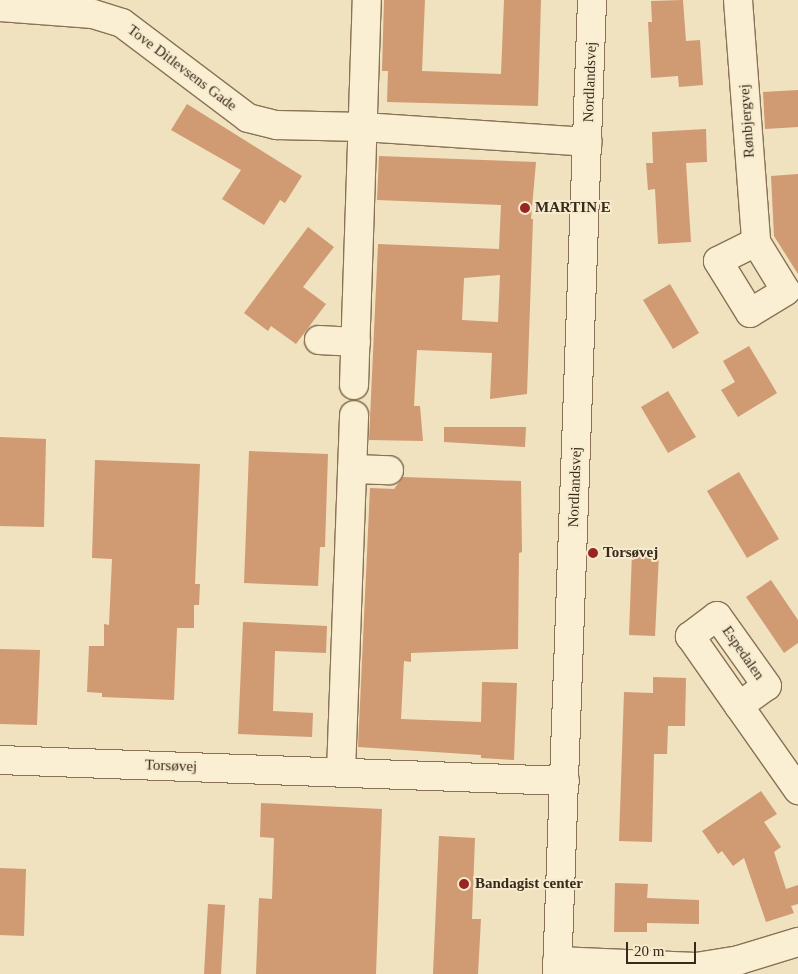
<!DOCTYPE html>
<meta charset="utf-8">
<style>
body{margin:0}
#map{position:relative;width:798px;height:974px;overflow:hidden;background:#f0e1bf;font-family:Georgia,serif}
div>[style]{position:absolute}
.building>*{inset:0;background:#d09a73}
.roads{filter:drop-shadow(1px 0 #897256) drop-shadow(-1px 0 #897256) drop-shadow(0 1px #897256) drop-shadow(0 -1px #897256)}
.minor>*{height:28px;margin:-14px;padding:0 14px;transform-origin:14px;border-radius:14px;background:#faefd2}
.tertiary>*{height:28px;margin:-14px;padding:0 14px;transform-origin:14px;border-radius:14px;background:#faefd2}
.dots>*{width:14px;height:14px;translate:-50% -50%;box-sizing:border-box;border:2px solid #f7ebce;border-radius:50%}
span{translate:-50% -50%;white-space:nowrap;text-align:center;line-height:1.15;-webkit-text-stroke:4px #f7ebce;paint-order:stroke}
.street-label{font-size:15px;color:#38291c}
.poi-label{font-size:15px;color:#38291c;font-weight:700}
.left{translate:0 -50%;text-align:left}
.scale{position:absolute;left:626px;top:942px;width:70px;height:22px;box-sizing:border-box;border:2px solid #38291c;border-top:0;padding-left:6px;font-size:15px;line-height:18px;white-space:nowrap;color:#38291c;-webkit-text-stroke:4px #f7ebce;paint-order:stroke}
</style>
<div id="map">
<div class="building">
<i style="clip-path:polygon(384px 0,425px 0,422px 71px,501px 74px,504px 0,541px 0,538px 106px,387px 102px,388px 71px,382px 71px)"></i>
<i style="clip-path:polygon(683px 0,686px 41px,700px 40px,703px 85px,679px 87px,678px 76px,651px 78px,648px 22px,652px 22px,651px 1px)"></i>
<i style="clip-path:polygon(798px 90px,798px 127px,765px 129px,763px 92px)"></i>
<i style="clip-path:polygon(187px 104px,302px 176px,285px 203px,280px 200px,264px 225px,222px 199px,241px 170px,171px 130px)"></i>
<i style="clip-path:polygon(706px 129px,707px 162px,686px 163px,691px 242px,658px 244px,655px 189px,648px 190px,646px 163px,653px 163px,652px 132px)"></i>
<i style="clip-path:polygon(evenodd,379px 156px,536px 162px,531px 219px,533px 219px,527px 394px,490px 399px,492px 353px,417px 350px,414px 406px,420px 406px,423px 441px,369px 440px,378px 244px,499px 249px,501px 205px,377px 200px,379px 156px,500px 275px,498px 322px,462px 320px,464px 278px,500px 275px)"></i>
<i style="clip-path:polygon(798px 174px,798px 274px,774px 236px,771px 176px)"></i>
<i style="clip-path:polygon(308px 227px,334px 247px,303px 287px,326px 304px,296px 344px,271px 326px,268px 331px,244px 313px)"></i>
<i style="clip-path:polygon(670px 284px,699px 333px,673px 349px,643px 300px)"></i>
<i style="clip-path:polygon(749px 346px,777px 393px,738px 417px,721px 390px,735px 382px,723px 361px)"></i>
<i style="clip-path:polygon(668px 391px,696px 437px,668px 453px,641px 407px)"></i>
<i style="clip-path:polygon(444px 427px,526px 427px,525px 447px,444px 442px)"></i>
<i style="clip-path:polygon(0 437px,46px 439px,44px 527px,0 526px)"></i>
<i style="clip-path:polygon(249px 451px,328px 454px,325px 547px,320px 547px,318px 586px,244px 583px)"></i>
<i style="clip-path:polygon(95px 460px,200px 464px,195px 584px,200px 584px,199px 605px,194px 605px,194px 628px,177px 628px,174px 700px,102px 697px,102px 693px,87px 692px,89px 646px,104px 646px,104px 624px,109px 625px,112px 559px,92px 558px)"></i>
<i style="clip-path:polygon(739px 472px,779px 539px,747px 558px,707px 491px)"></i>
<i style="clip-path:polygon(403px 477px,521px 481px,522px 552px,519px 553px,518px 649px,411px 653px,411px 662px,404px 661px,401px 719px,481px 722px,482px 682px,517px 683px,514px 760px,481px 758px,481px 755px,358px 747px,370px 488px,394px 489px)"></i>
<i style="clip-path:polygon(632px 553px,659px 554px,655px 636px,629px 635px)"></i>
<i style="clip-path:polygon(771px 580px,798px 620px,798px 643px,784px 653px,746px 597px)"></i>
<i style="clip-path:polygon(243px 622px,327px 626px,326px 653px,275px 651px,273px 711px,313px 713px,312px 737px,238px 734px)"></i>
<i style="clip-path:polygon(0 649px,40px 650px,37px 725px,0 724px)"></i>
<i style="clip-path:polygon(653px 677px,686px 678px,685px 726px,668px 726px,667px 754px,654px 754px,652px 842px,619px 841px,624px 692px,653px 693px)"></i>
<i style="clip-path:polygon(761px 791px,777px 814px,764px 822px,781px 847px,774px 852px,786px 889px,798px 885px,798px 904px,791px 906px,794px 913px,766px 922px,744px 858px,733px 866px,722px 851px,718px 854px,702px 831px)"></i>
<i style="clip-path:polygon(261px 803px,382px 809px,376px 974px,256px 974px,259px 898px,272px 899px,274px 838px,260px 837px)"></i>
<i style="clip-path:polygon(439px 836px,475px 838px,472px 919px,481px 919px,478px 974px,433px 974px)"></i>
<i style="clip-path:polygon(0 868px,26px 869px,24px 936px,0 935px)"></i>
<i style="clip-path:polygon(615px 883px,648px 884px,647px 898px,699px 900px,699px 924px,647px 923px,647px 932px,614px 932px)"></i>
<i style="clip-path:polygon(208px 904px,225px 905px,221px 974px,204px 974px)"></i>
</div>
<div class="roads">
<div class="minor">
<i style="left:738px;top:0;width:243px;rotate:85.7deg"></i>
<i style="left:756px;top:242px;width:57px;rotate:58.5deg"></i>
<i style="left:786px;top:291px;width:42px;rotate:148.6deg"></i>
<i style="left:750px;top:313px;width:61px;rotate:-121.6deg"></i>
<i style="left:718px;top:261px;width:42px;rotate:-26.6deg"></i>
<i style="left:0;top:7px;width:93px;rotate:4.3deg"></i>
<i style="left:93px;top:14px;width:30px;rotate:17deg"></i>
<i style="left:122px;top:23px;width:158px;rotate:37deg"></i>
<i style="left:248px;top:118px;width:30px;rotate:14deg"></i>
<i style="left:277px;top:125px;width:85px;rotate:1.3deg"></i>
<i style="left:362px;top:127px;width:226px;rotate:3.8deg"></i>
<i style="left:319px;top:340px;width:37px;rotate:3deg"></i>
<i style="left:354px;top:385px;width:385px;rotate:-88.1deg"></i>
<i style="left:352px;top:469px;width:37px;rotate:2deg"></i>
<i style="left:739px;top:706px;width:34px;rotate:-36deg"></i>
<i style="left:767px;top:686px;width:86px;rotate:-125.5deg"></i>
<i style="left:717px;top:616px;width:34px;rotate:143deg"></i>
<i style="left:690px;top:636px;width:85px;rotate:55deg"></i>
<i style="left:739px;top:706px;width:103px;rotate:54.9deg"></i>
<i style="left:0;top:760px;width:565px;rotate:2.13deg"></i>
<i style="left:341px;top:772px;width:357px;rotate:-87.9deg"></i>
<i style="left:557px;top:961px;width:139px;rotate:2.5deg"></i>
<i style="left:696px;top:967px;width:44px;rotate:-9.2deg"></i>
<i style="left:739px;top:960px;width:62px;rotate:-17deg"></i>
</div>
<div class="tertiary">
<i style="left:557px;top:974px;width:975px;rotate:-87.94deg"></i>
</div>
</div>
<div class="dots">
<i style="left:525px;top:208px;background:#9a2424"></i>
<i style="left:593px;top:553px;background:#9a2424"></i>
<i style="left:464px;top:884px;background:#9a2424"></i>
</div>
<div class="street-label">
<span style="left:182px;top:68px;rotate:37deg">Tove Ditlevsens Gade</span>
<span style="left:590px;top:82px;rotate:-88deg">Nordlandsvej</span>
<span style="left:747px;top:121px;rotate:-94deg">Rønbjergvej</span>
<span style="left:575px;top:487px;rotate:-88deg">Nordlandsvej</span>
<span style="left:743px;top:653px;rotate:55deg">Espedalen</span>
<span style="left:171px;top:766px;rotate:2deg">Torsøvej</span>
</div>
<div class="poi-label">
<span class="left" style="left:535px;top:208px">MARTIN E</span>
<span class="left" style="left:603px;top:553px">Torsøvej</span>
<span class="left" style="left:475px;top:884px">Bandagist center</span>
</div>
<div class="scale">20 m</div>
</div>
